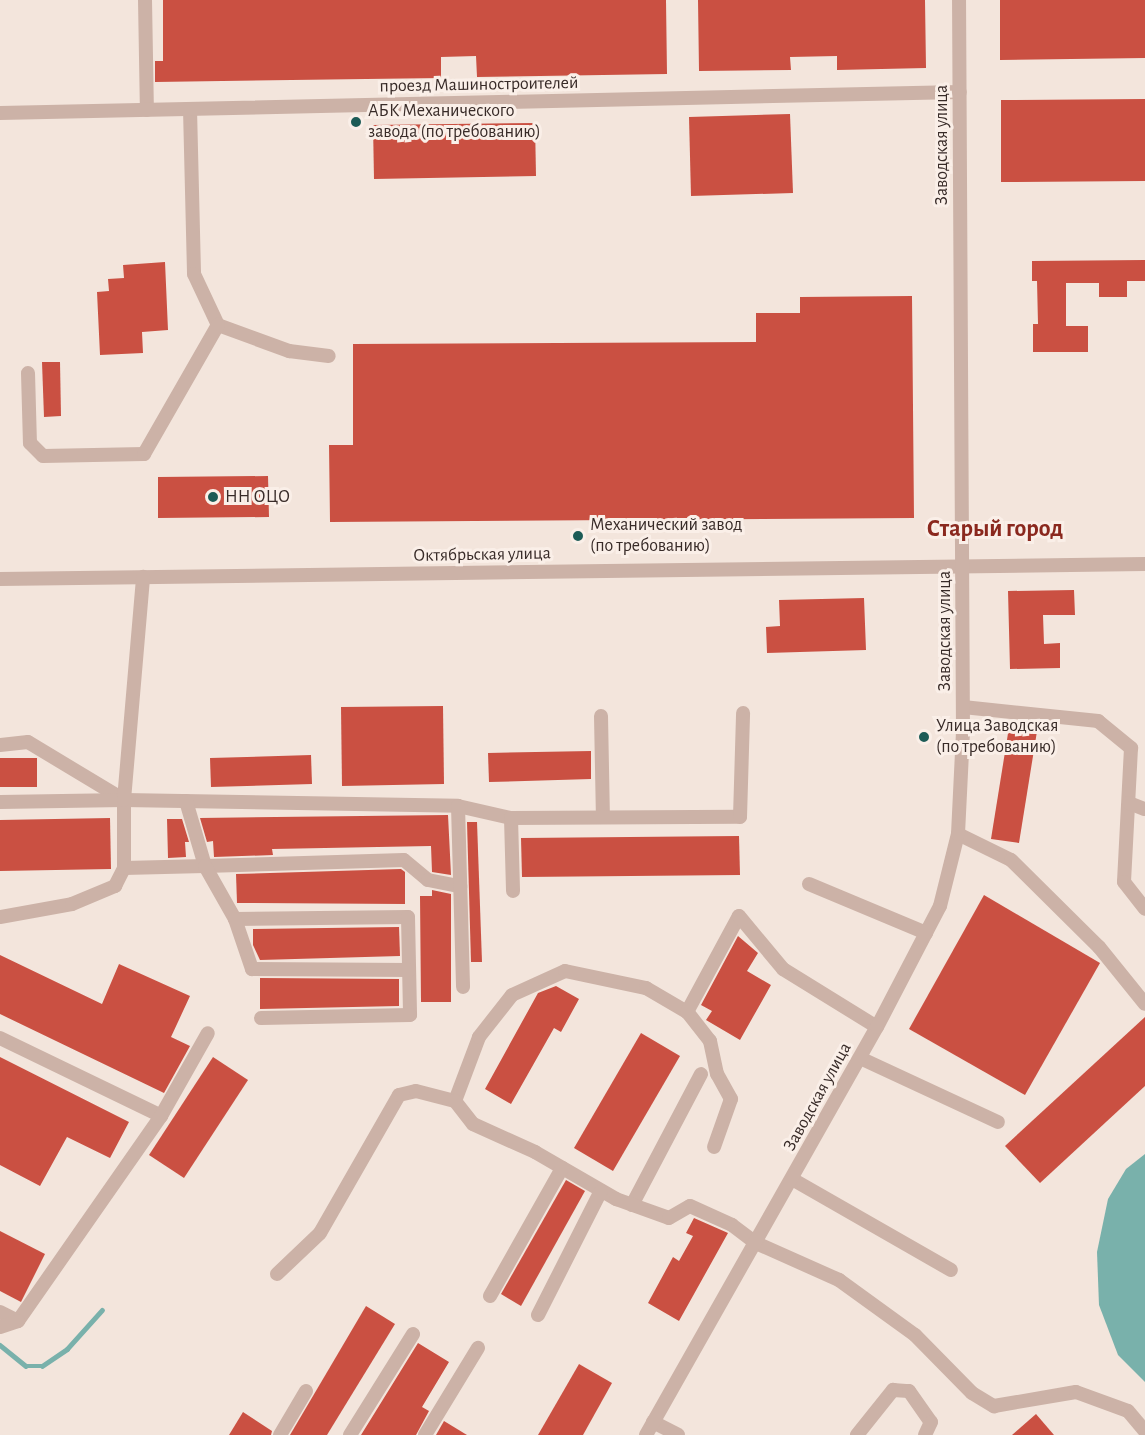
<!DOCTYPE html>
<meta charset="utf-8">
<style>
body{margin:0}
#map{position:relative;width:1145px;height:1435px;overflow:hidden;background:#f3e5dc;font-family:"Alegreya Sans",sans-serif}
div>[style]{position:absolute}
.water>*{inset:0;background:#79b1ab}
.stream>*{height:4.5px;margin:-2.25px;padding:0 2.25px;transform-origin:2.25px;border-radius:2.25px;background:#79b1ab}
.building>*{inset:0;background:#ca5042}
.minor>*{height:14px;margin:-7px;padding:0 7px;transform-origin:7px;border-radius:7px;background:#ccb2a7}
.dots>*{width:16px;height:16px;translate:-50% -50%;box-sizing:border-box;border:3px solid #faefe8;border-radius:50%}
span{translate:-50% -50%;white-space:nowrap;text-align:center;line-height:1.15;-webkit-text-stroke:6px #faefe8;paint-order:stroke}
.street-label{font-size:18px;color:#382b28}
.poi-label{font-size:18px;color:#382b28}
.left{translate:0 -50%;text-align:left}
.district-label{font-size:24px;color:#8a281e;font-weight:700}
</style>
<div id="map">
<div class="water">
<i style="clip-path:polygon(1145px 1154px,1145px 1382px,1118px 1355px,1099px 1305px,1097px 1252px,1108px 1199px,1126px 1169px)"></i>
</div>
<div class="stream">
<i style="left:0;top:1345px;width:33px;rotate:39deg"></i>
<i style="left:26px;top:1366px;width:16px"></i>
<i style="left:42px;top:1366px;width:30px;rotate:-34deg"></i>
<i style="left:67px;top:1349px;width:52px;rotate:-48.1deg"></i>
</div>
<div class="building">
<i style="clip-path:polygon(163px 0,666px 0,667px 74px,477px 77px,476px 56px,441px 57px,441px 78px,155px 82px,155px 61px,163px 61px)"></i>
<i style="clip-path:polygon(698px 0,925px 0,926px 68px,837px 70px,837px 56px,790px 57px,791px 70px,699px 71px)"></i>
<i style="clip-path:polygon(1000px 0,1145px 0,1145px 58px,1000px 60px)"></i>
<i style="clip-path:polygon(1145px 99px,1145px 181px,1001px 182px,1001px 100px)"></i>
<i style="clip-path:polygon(790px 114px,793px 193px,691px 196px,689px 117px)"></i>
<i style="clip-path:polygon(535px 123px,536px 176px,374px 179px,373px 125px)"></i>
<i style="clip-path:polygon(1145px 260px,1145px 281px,1127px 281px,1127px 297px,1099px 297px,1099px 283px,1066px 283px,1066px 326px,1088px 326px,1088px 352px,1033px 352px,1033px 324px,1038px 324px,1037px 281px,1032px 281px,1032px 261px)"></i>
<i style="clip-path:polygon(165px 262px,168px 330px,142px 332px,143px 353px,100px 355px,97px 292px,109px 291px,108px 279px,124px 278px,123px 265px)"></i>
<i style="clip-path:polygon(912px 296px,914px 518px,330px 522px,329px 445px,353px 445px,353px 344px,756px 342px,756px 313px,800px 313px,800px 297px)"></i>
<i style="clip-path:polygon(42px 362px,60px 362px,61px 416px,44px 417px)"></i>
<i style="clip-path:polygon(268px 476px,269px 517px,158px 518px,158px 477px)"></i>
<i style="clip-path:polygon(1074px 590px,1075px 615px,1043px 615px,1044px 644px,1060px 643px,1060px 668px,1010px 669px,1008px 591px)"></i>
<i style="clip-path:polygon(864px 598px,866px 650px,767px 653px,766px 627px,780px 626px,779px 600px)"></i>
<i style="clip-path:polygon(443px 706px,444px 784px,342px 786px,341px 707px)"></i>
<i style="clip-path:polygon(1010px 721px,1038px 725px,1019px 843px,991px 839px)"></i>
<i style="clip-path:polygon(591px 751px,591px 779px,489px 782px,488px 753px)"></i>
<i style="clip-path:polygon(311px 755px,312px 784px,211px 787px,210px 758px)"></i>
<i style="clip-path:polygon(0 758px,37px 758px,37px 787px,0 787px)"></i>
<i style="clip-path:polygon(448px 815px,451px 875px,432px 872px,431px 846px,272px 849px,273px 855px,214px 857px,213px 841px,207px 842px,200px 818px)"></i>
<i style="clip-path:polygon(110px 818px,111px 869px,0 871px,0 820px)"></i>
<i style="clip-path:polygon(167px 819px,182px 819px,189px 842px,185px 842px,186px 857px,168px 858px)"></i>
<i style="clip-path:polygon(467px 822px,477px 822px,482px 962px,471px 962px)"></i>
<i style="clip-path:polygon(739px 836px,740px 875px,522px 877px,521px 838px)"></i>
<i style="clip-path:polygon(401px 869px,405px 872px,405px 904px,237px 903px,236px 874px)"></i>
<i style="clip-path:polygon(432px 890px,451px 894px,451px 1002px,421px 1002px,420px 896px,432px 896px)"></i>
<i style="clip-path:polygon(984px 895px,1100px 963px,1025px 1095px,909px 1029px)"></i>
<i style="clip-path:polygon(399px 927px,400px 956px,260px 960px,253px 945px,253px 929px)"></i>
<i style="clip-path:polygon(738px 936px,758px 953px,747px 971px,771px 985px,740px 1040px,706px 1020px,712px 1011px,701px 1005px)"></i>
<i style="clip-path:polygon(0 955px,102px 1004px,119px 964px,190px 996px,171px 1037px,190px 1046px,164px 1093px,0 1014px)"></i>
<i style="clip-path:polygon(260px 978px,399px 979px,399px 1006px,260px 1009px)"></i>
<i style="clip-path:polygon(556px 986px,579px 999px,561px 1032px,554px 1028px,511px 1104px,485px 1089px,538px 993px)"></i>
<i style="clip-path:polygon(1145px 1017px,1145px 1086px,1040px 1183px,1005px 1146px)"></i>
<i style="clip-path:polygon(641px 1033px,680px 1056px,613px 1171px,574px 1148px)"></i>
<i style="clip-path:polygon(0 1057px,129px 1122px,110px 1158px,67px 1137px,40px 1186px,0 1165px)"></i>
<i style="clip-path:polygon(213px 1057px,248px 1080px,184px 1178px,149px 1155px)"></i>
<i style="clip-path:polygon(566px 1180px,585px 1191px,521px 1306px,501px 1294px)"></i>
<i style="clip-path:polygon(694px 1218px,728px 1233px,679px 1321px,648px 1303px,673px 1257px,679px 1261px,693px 1236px,686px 1233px)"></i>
<i style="clip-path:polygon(0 1231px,45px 1254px,21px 1302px,0 1291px)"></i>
<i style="clip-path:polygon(366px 1306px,395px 1324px,327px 1435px,290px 1435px)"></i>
<i style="clip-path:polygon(418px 1343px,449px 1362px,422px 1407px,429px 1411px,416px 1435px,361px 1435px)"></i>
<i style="clip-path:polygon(579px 1364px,612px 1383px,583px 1435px,538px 1435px)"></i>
<i style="clip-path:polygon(243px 1412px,272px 1431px,271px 1435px,229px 1435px)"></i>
<i style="clip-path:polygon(1036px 1414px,1054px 1435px,1012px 1435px)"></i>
<i style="clip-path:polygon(444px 1421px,467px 1435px,436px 1435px)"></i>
</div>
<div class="minor">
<i style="left:145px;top:0;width:110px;rotate:89deg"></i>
<i style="left:190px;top:109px;width:165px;rotate:88.6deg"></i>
<i style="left:194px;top:274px;width:56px;rotate:64.8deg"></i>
<i style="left:218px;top:325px;width:76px;rotate:20.1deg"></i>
<i style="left:289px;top:351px;width:40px;rotate:7.1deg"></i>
<i style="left:0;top:113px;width:960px;rotate:-1.25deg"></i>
<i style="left:28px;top:373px;width:70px;rotate:88.4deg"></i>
<i style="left:30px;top:443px;width:18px;rotate:45deg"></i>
<i style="left:43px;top:456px;width:101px;rotate:-1.1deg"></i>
<i style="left:144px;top:454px;width:149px;rotate:-60.2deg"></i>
<i style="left:0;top:579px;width:1145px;rotate:-0.75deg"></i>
<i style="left:963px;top:707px;width:136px;rotate:5.9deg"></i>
<i style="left:1098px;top:721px;width:43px;rotate:39.3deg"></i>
<i style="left:1131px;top:748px;width:134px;rotate:93deg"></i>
<i style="left:1124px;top:882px;width:34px;rotate:52deg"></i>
<i style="left:601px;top:716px;width:101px;rotate:88.9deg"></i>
<i style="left:0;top:745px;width:28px;rotate:-6deg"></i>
<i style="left:28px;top:742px;width:112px;rotate:31.1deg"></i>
<i style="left:124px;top:800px;width:124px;rotate:179.1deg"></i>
<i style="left:124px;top:800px;width:334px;rotate:1deg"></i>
<i style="left:458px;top:806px;width:54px;rotate:12.8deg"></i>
<i style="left:511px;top:818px;width:73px;rotate:88.4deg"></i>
<i style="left:186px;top:801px;width:68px;rotate:73.7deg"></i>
<i style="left:205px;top:866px;width:199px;rotate:-1.7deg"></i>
<i style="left:404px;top:860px;width:31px;rotate:40deg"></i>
<i style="left:428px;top:880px;width:33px;rotate:11deg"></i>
<i style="left:1129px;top:803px;width:17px;rotate:21deg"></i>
<i style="left:458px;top:806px;width:181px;rotate:88.4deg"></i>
<i style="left:511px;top:818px;width:229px;rotate:-0.3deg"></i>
<i style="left:740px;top:817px;width:104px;rotate:-88.3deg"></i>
<i style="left:958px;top:834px;width:59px;rotate:26.1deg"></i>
<i style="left:1011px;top:860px;width:124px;rotate:44.7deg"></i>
<i style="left:1099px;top:947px;width:73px;rotate:51.1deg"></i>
<i style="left:124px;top:868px;width:81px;rotate:-1.4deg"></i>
<i style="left:205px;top:866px;width:61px;rotate:60.5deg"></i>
<i style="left:235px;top:919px;width:173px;rotate:-0.7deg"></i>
<i style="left:408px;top:917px;width:98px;rotate:88.8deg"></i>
<i style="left:410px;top:1015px;width:149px;rotate:178.8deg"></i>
<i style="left:809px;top:884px;width:127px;rotate:22.7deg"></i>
<i style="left:0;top:917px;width:73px;rotate:-10.2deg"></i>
<i style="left:72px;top:904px;width:47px;rotate:-22.7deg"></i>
<i style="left:115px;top:886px;width:20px;rotate:-63deg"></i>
<i style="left:124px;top:868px;width:68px;rotate:-90deg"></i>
<i style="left:124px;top:800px;width:224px;rotate:-85.1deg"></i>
<i style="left:235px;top:919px;width:53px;rotate:71.2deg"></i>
<i style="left:252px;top:969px;width:157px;rotate:0.4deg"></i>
<i style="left:0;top:1038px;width:179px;rotate:25.8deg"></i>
<i style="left:161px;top:1116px;width:95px;rotate:-60.5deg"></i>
<i style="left:860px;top:1058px;width:152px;rotate:24.9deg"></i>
<i style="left:455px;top:1101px;width:68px;rotate:-69.4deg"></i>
<i style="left:479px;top:1037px;width:53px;rotate:-51.8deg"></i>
<i style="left:512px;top:995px;width:58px;rotate:-24.4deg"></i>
<i style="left:565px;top:971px;width:83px;rotate:11.9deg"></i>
<i style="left:646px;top:988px;width:48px;rotate:30.3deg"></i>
<i style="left:714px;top:1147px;width:51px;rotate:-70.5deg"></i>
<i style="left:731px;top:1099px;width:29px;rotate:-119deg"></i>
<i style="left:717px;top:1074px;width:34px;rotate:-102deg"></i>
<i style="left:710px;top:1041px;width:37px;rotate:-128deg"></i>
<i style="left:687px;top:1012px;width:109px;rotate:-61.6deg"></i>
<i style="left:739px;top:916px;width:69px;rotate:50.3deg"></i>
<i style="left:783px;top:969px;width:110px;rotate:31.7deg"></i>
<i style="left:792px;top:1179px;width:183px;rotate:29.8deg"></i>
<i style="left:632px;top:1205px;width:148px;rotate:-62.2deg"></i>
<i style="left:277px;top:1274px;width:59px;rotate:-43.6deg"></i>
<i style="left:320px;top:1233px;width:159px;rotate:-60.2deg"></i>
<i style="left:399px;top:1095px;width:17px;rotate:-13deg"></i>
<i style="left:416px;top:1091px;width:40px;rotate:14.4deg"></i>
<i style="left:455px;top:1101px;width:29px;rotate:52deg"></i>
<i style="left:473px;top:1124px;width:68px;rotate:24.3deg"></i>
<i style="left:535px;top:1152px;width:94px;rotate:30.1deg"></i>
<i style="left:616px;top:1199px;width:56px;rotate:19.7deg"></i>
<i style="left:669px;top:1218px;width:24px;rotate:-30deg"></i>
<i style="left:690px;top:1206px;width:46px;rotate:24.3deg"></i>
<i style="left:732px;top:1225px;width:30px;rotate:37deg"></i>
<i style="left:756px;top:1243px;width:91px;rotate:24deg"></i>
<i style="left:839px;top:1280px;width:94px;rotate:35.9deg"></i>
<i style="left:915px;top:1335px;width:81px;rotate:45.5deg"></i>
<i style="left:972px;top:1393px;width:26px;rotate:31deg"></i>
<i style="left:994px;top:1406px;width:83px;rotate:-9.7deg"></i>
<i style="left:1076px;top:1392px;width:55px;rotate:20.1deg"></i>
<i style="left:1128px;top:1411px;width:26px;rotate:50deg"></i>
<i style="left:490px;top:1296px;width:147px;rotate:-60.6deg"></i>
<i style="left:0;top:1312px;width:20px;rotate:27deg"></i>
<i style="left:18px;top:1321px;width:250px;rotate:-55.1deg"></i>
<i style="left:538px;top:1315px;width:139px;rotate:-63.1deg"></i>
<i style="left:0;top:1327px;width:19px;rotate:-18deg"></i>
<i style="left:653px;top:1422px;width:28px;rotate:27deg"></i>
<i style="left:280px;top:1435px;width:51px;rotate:-59.4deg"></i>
<i style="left:350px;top:1435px;width:119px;rotate:-58deg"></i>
<i style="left:425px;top:1435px;width:102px;rotate:-58.7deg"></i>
<i style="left:646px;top:1435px;width:469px;rotate:-60.5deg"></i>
<i style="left:877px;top:1027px;width:136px;rotate:-62.5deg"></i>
<i style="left:940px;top:906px;width:74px;rotate:-76deg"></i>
<i style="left:958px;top:834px;width:101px;rotate:-87.2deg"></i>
<i style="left:963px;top:733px;width:733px;rotate:-90.31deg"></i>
<i style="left:857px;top:1435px;width:58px;rotate:-51.3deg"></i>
<i style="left:893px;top:1390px;width:16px;rotate:4deg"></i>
<i style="left:909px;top:1391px;width:38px;rotate:55deg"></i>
<i style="left:931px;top:1422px;width:14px;rotate:115deg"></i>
</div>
<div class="dots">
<i style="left:356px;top:122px;background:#1c5b56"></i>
<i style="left:213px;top:497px;background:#1c5b56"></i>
<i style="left:578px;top:536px;background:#1c5b56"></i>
<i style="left:924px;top:737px;background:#1c5b56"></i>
</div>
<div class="street-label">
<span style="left:479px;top:85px;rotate:-1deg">проезд Машиностроителей</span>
<span style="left:942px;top:145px;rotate:-90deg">Заводская улица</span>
<span style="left:482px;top:555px;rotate:-1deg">Октябрьская улица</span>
<span style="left:945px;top:631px;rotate:-90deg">Заводская улица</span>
<span style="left:818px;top:1097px;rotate:-61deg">Заводская улица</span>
</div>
<div class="poi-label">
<span class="left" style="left:368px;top:122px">АБК Механического<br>завода (по требованию)</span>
<span class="left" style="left:225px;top:497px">НН ОЦО</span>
<span class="left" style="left:590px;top:536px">Механический завод<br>(по требованию)</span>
<span class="left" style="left:936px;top:737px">Улица Заводская<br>(по требованию)</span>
</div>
<div class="district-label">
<span style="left:995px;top:530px">Старый город</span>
</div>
</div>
